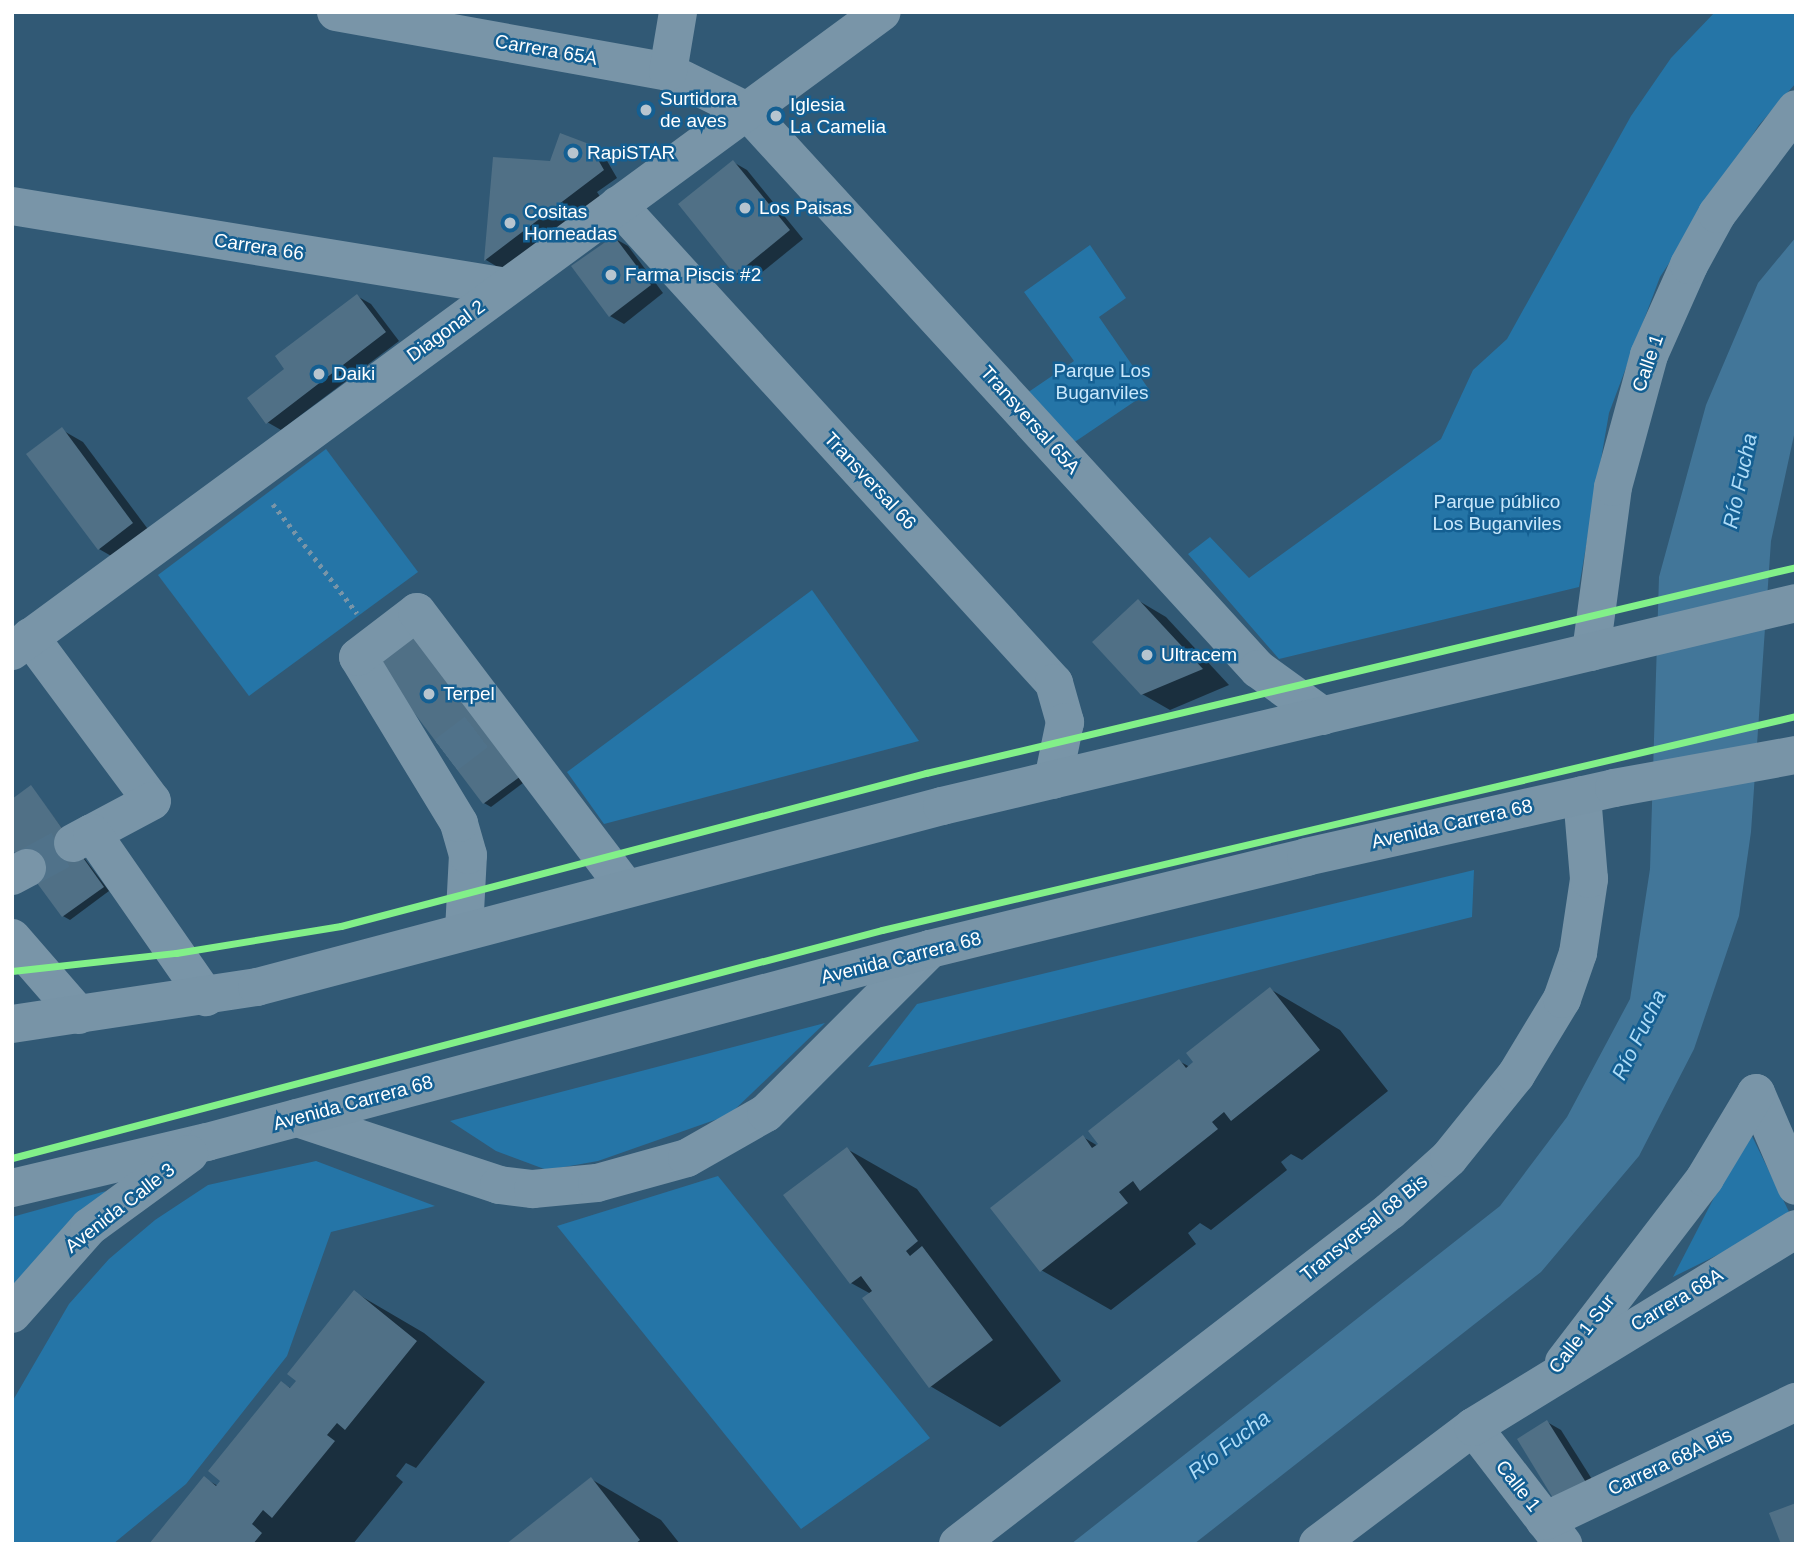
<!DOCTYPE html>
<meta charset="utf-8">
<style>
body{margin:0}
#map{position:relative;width:1808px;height:1556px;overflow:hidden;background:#315975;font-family:Helvetica,sans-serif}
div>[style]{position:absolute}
.green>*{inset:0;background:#2575a7}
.water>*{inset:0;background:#427699}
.shadow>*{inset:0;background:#0007}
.building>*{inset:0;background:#507086}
.minor-tunnel>*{height:38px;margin-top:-19px;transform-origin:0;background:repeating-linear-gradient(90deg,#50728a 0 38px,transparent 0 57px)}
.path>*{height:4.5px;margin-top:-2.25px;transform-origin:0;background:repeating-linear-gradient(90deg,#7995a8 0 3.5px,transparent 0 8.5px)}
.minor>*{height:38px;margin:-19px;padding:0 19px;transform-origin:19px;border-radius:19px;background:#7995a8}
.major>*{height:38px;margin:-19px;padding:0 19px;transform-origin:19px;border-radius:19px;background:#7894a7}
.cycleway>*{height:7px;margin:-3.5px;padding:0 3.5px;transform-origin:3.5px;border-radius:3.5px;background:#82f089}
.dots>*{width:19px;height:19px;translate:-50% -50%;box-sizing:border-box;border:4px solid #145f92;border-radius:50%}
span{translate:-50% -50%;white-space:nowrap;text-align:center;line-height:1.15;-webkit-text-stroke:5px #145f92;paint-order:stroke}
.street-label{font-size:19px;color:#fff}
.poi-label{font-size:19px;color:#fff}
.left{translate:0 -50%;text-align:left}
.park-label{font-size:19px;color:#c9e8fc}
.water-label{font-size:21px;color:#aedcf8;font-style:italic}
.frame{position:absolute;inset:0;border:14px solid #fff;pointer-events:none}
</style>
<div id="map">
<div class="green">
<i style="clip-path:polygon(1715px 12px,1796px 12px,1796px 83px,1759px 125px,1660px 277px,1609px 413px,1579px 587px,1279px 659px,1188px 554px,1210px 537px,1249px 578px,1441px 439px,1473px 370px,1507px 339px,1631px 116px,1671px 58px)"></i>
<i style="clip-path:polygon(1090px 245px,1126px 298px,1099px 317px,1150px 391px,1054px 456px,1011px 404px,1074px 361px,1024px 292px)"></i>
<i style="clip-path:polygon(326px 449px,418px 572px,249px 696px,158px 575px)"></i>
<i style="clip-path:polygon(812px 590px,919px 741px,604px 824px,567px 772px)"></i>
<i style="clip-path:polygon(1474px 870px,1472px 917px,868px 1067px,917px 1004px)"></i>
<i style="clip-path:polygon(825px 1023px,729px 1115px,598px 1161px,547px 1170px,496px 1151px,450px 1121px)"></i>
<i style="clip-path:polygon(1749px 1130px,1792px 1218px,1673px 1277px)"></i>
<i style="clip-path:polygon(316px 1161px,435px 1206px,331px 1232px,287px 1356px,186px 1484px,113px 1544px,12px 1544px,12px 1402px,69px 1304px,109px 1259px,155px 1220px,208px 1185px)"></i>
<i style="clip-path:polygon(718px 1176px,930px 1438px,801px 1529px,557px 1226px)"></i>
<i style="clip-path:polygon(106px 1191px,12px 1292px,12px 1217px)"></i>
</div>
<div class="water">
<i style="clip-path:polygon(1796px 237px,1796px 426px,1771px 541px,1751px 832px,1739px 916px,1694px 1049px,1639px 1156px,1541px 1272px,1194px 1544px,1071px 1544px,1500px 1206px,1567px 1117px,1630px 999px,1650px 869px,1659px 577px,1706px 405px,1758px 283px)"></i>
</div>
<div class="shadow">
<i style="clip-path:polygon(588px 145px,603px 154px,617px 178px,597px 192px,601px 198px,506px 272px,486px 260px,494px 158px,551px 163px)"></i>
<i style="clip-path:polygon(733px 162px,747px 170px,803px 239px,750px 282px,736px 274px)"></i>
<i style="clip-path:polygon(614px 238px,628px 246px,663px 293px,624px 324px,610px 316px)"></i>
<i style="clip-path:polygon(357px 296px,371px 304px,399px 341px,281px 430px,267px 422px)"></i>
<i style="clip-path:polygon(62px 430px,83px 442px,153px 536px,120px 561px,99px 549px)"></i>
<i style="clip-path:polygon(1139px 601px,1166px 617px,1229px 685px,1170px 710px,1142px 694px)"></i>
<i style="clip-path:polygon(377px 662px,527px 780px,491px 807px,484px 803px)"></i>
<i style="clip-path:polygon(31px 787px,109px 891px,70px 920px,63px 916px)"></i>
<i style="clip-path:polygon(1270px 989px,1340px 1030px,1388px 1091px,1302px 1160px,1291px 1154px,1281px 1162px,1287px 1170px,1211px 1230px,1200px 1223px,1188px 1233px,1196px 1244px,1111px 1310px,1041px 1270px,1083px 1137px,1098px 1146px,1179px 1061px,1190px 1067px)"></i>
<i style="clip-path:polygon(847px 1149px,917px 1189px,1061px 1381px,1000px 1427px,930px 1386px,871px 1294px,851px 1283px)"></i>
<i style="clip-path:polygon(354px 1292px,424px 1333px,485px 1382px,416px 1468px,406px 1463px,396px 1476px,403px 1482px,353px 1544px,152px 1544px,204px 1478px,218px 1486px,282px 1383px,292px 1389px)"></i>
<i style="clip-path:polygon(1547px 1422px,1561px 1430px,1600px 1492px,1557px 1502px)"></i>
<i style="clip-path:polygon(591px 1479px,661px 1520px,680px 1544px,509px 1544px)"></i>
</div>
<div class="building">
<i style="clip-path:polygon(560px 133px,589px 144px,604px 170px,484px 261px,493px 157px,550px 161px)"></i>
<i style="clip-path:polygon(733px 160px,790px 230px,735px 275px,678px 204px)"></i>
<i style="clip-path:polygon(614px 236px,651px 285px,609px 317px,571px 266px)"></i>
<i style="clip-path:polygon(357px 294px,386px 332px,266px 424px,247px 398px,284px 369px,275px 356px)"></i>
<i style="clip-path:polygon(62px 427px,133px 523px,98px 550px,26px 454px)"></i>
<i style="clip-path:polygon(1138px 599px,1203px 669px,1141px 695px,1092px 642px)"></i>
<i style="clip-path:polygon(413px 632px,521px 776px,483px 804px,375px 661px)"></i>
<i style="clip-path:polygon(31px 785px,104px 887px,62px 917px,12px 849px,12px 799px)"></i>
<i style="clip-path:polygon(1270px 987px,1320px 1050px,1231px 1121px,1224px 1112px,1212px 1122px,1218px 1129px,1140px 1191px,1133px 1181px,1119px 1192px,1128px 1203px,1040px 1272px,990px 1208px,1083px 1135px,1092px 1148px,1098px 1144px,1088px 1131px,1179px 1059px,1186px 1068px,1193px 1062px,1186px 1053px)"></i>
<i style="clip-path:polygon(847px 1147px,918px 1241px,906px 1251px,910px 1256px,922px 1246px,993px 1340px,929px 1388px,862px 1298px,872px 1291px,861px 1276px,850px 1284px,783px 1195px)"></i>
<i style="clip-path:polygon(354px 1290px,417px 1341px,345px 1430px,337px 1423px,327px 1435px,335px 1441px,272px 1518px,263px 1510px,252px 1524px,262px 1533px,253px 1544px,149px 1544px,204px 1476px,216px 1486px,220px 1481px,208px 1471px,281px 1381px,290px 1388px,296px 1381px,287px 1374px)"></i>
<i style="clip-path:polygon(1547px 1420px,1587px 1484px,1556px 1503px,1517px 1439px)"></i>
<i style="clip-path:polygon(591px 1477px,640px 1540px,635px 1544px,506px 1544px)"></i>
<i style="clip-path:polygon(1796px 1503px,1796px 1544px,1781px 1544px,1769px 1513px)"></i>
</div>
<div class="minor-tunnel">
<i style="left:446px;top:755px;width:48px;rotate:-37.3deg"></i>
<i style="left:27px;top:868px;width:52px;rotate:-28.5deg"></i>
</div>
<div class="path">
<i style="left:273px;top:504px;width:138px;rotate:52.4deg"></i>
</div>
<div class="minor">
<i style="left:336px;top:12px;width:337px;rotate:10.2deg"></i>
<i style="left:668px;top:72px;width:88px;rotate:26.3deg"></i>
<i style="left:747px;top:111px;width:757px;rotate:47.52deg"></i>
<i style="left:1258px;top:669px;width:80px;rotate:35.9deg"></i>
<i style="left:668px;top:72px;width:61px;rotate:-80.5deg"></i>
<i style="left:618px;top:205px;width:647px;rotate:47.63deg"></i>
<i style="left:1054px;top:683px;width:41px;rotate:74.2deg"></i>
<i style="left:1065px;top:722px;width:59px;rotate:101.7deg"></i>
<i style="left:12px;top:206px;width:500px;rotate:9.3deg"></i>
<i style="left:30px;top:637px;width:204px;rotate:53.4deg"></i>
<i style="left:152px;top:801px;width:68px;rotate:151.9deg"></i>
<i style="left:12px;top:651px;width:1079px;rotate:-36.3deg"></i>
<i style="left:1591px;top:652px;width:166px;rotate:-82.4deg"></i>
<i style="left:1613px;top:487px;width:137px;rotate:-74.7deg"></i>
<i style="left:1649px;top:355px;width:98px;rotate:-66deg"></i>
<i style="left:1689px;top:265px;width:58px;rotate:-61.2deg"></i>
<i style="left:1717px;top:214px;width:131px;rotate:-53deg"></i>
<i style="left:73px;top:843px;width:21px;rotate:-28deg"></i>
<i style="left:92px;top:833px;width:200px;rotate:55.2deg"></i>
<i style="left:12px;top:876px;width:17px;rotate:-28deg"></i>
<i style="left:464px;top:931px;width:76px;rotate:-87deg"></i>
<i style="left:468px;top:855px;width:33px;rotate:-106deg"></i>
<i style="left:459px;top:823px;width:194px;rotate:-121.3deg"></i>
<i style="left:358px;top:657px;width:74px;rotate:-37.3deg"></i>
<i style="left:417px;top:612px;width:346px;rotate:52.9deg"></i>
<i style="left:12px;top:938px;width:102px;rotate:49deg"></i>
<i style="left:1756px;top:1093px;width:101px;rotate:66.7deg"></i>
<i style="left:297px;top:1118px;width:213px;rotate:18.3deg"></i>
<i style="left:499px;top:1185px;width:34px;rotate:7deg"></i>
<i style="left:533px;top:1189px;width:64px;rotate:-5.4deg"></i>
<i style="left:597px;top:1183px;width:93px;rotate:-15.5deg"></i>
<i style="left:687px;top:1158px;width:91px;rotate:-29.7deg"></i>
<i style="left:766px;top:1113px;width:232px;rotate:-45deg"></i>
<i style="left:1564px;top:1362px;width:232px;rotate:-52.5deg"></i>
<i style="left:1705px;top:1178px;width:99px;rotate:-59deg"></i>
<i style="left:1473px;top:1427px;width:148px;rotate:52.4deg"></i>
<i style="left:1545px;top:1521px;width:278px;rotate:-25.4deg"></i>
<i style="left:958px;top:1544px;width:545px;rotate:-37.63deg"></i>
<i style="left:1390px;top:1211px;width:79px;rotate:-41.9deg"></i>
<i style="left:1449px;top:1158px;width:107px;rotate:-51.1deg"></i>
<i style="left:1516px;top:1075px;width:89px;rotate:-58.8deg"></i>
<i style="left:1562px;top:999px;width:49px;rotate:-70.8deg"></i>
<i style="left:1578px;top:953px;width:75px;rotate:-81.5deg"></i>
<i style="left:1589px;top:879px;width:84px;rotate:-94.8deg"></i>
<i style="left:1318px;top:1544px;width:194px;rotate:-37deg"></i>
<i style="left:1473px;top:1427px;width:379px;rotate:-31.5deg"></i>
</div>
<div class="major">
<i style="left:12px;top:1024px;width:248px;rotate:-8.6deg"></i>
<i style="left:257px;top:987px;width:709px;rotate:-14.8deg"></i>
<i style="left:942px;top:806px;width:878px;rotate:-13.37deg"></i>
<i style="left:12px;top:1188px;width:200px;rotate:-13.3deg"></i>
<i style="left:207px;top:1142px;width:748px;rotate:-14.95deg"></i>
<i style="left:930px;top:949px;width:387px;rotate:-13.7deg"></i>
<i style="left:1306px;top:857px;width:316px;rotate:-12.6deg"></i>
<i style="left:1614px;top:788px;width:185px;rotate:-10.3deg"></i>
<i style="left:12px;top:1314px;width:116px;rotate:-48.5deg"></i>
<i style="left:89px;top:1227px;width:124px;rotate:-36.1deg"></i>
</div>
<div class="cycleway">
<i style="left:12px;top:971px;width:165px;rotate:-6.3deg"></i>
<i style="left:176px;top:953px;width:167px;rotate:-9.3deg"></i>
<i style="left:341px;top:926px;width:605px;rotate:-14.66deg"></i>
<i style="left:926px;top:773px;width:894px;rotate:-13.32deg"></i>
<i style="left:12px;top:1158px;width:899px;rotate:-14.69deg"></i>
<i style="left:882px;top:930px;width:939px;rotate:-13.18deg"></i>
</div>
<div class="dots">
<i style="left:646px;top:110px;background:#b7c5cf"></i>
<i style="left:776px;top:116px;background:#b7c5cf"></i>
<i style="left:573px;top:153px;background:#b7c5cf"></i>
<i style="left:745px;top:208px;background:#b7c5cf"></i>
<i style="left:510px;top:223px;background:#b7c5cf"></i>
<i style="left:611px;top:275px;background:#b7c5cf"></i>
<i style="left:319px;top:374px;background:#b7c5cf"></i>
<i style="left:1147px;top:655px;background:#b7c5cf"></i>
<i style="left:429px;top:694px;background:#b7c5cf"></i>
</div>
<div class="street-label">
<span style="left:546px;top:50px;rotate:10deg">Carrera 65A</span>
<span style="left:259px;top:247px;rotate:9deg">Carrera 66</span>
<span style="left:446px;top:331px;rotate:-36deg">Diagonal 2</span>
<span style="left:1648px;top:363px;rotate:-71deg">Calle 1</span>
<span style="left:1030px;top:420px;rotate:48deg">Transversal 65A</span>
<span style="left:870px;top:481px;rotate:47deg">Transversal 66</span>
<span style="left:1452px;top:824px;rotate:-13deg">Avenida Carrera 68</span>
<span style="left:901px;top:958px;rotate:-14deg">Avenida Carrera 68</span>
<span style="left:353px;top:1103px;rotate:-15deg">Avenida Carrera 68</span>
<span style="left:120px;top:1208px;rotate:-38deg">Avenida Calle 3</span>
<span style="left:1364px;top:1228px;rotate:-39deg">Transversal 68 Bis</span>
<span style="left:1677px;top:1300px;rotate:-31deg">Carrera 68A</span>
<span style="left:1582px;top:1334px;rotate:-52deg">Calle 1 Sur</span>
<span style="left:1670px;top:1462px;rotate:-25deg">Carrera 68A Bis</span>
<span style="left:1518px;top:1486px;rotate:52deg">Calle 1</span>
</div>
<div class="poi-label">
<span class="left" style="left:660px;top:110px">Surtidora<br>de aves</span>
<span class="left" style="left:790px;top:116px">Iglesia<br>La Camelia</span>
<span class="left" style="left:587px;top:153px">RapiSTAR</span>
<span class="left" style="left:759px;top:208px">Los Paisas</span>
<span class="left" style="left:524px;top:223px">Cositas<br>Horneadas</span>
<span class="left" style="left:625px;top:275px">Farma Piscis #2</span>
<span class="left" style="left:333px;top:374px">Daiki</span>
<span class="left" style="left:1161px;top:655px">Ultracem</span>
<span class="left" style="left:443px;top:694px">Terpel</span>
</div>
<div class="park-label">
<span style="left:1102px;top:382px">Parque Los<br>Buganviles</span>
<span style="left:1497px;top:513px">Parque público<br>Los Buganviles</span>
</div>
<div class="water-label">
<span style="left:1740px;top:481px;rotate:-78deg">Río Fucha</span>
<span style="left:1639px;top:1035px;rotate:-64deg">Río Fucha</span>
<span style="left:1229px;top:1445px;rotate:-38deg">Río Fucha</span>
</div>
<div class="frame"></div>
</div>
